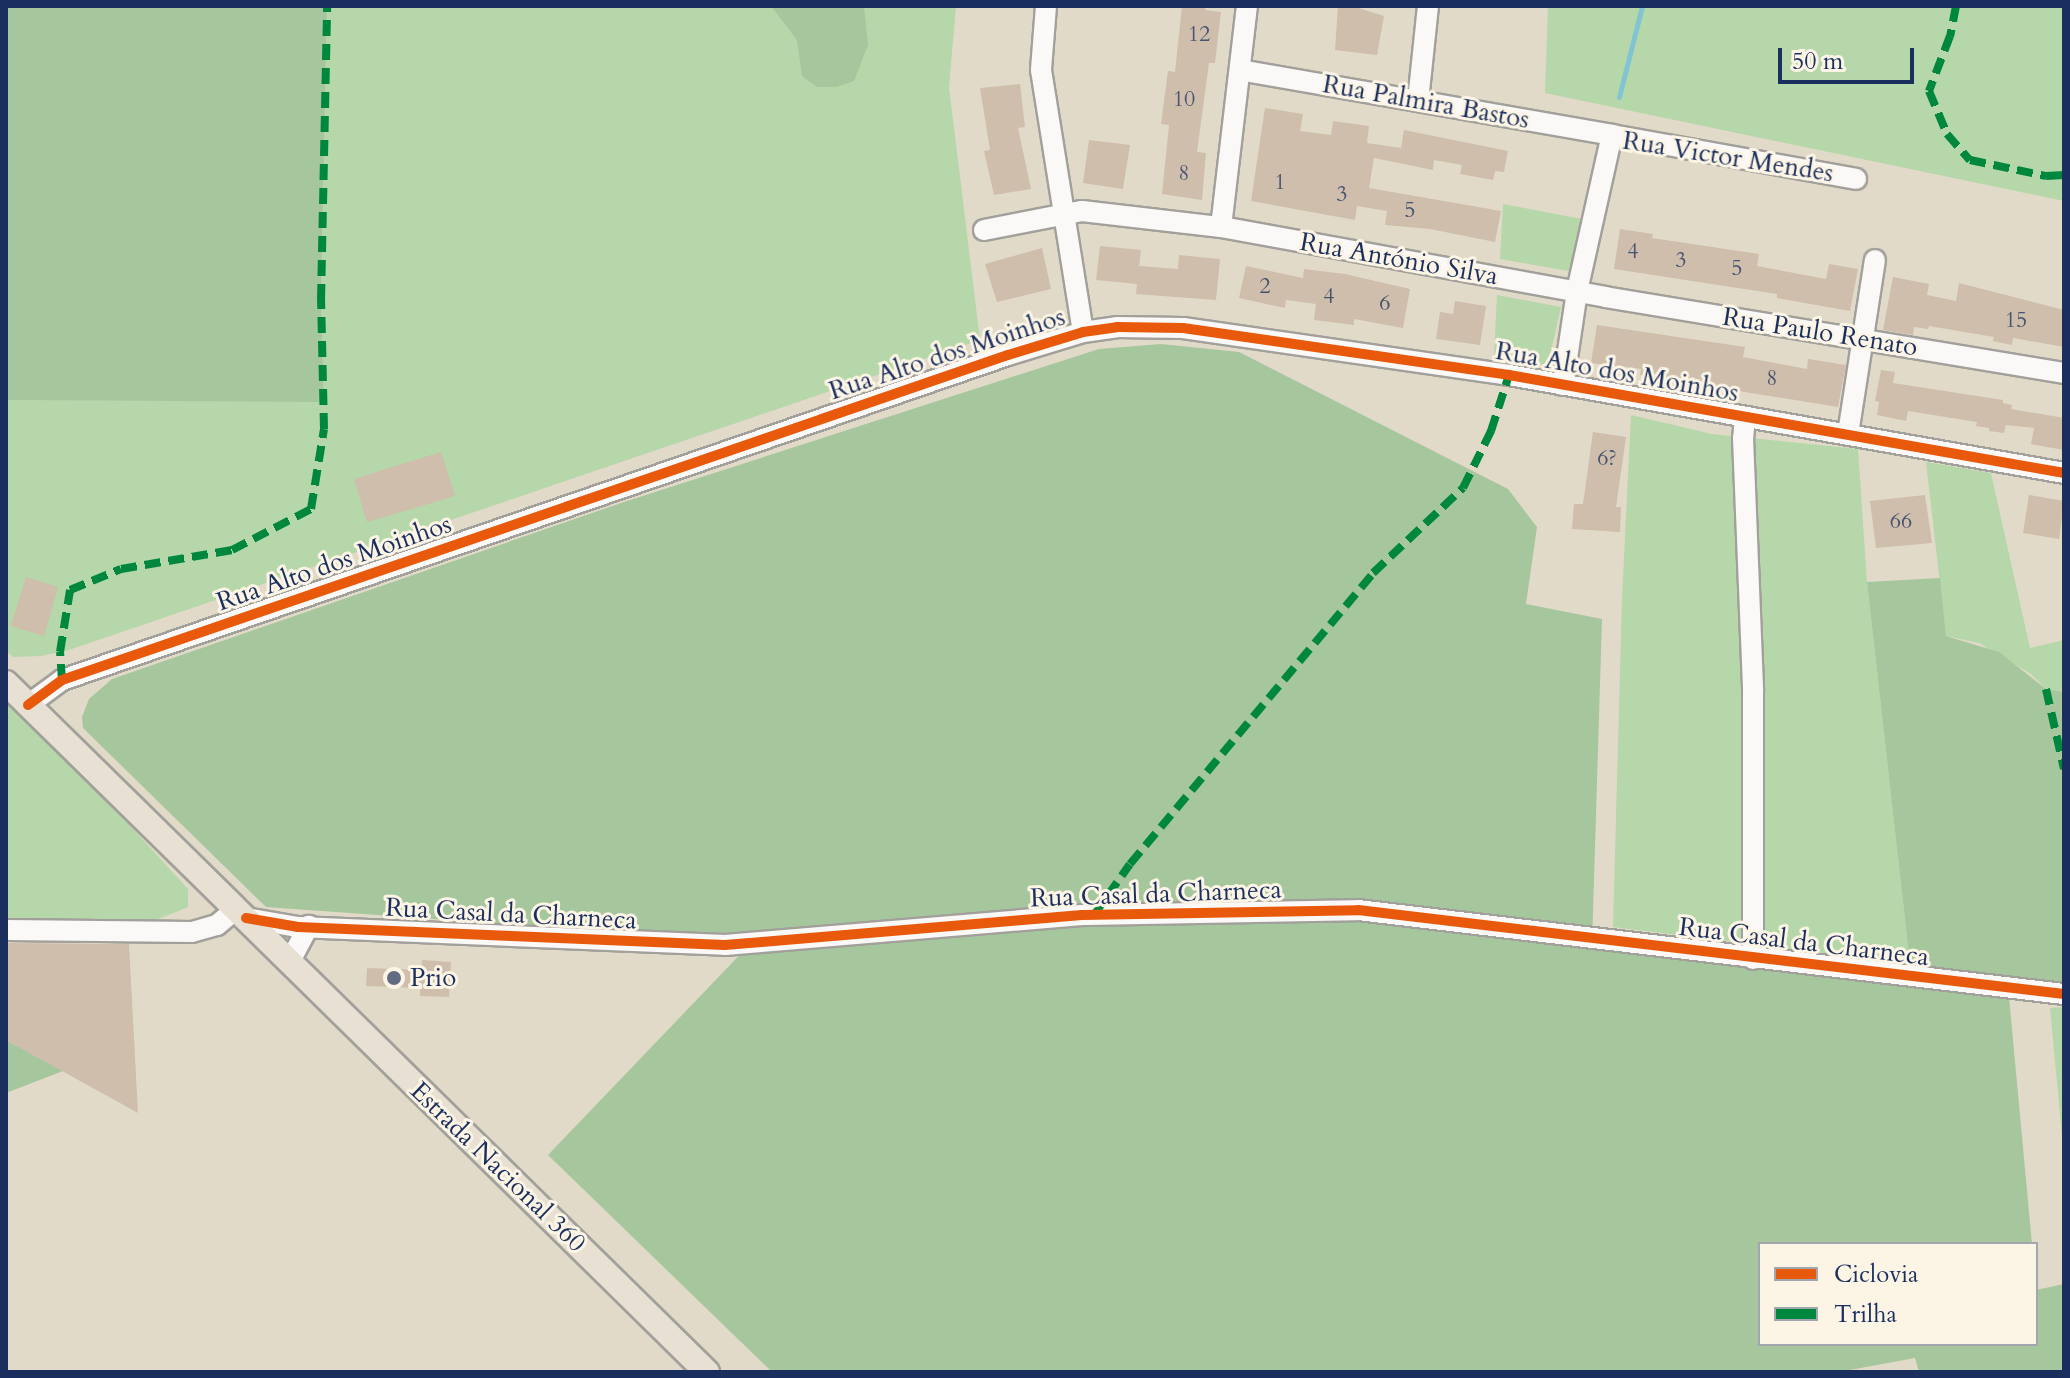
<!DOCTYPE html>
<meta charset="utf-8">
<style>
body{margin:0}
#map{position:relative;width:2070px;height:1378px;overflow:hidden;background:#e2dac8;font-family:Cardo,serif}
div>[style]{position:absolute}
.green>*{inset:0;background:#b5d7a9}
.forest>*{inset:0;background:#a6c69d}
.stream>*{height:5px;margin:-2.5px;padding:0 2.5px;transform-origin:2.5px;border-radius:2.5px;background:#82c4d2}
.building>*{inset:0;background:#cebeab}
.roads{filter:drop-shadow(2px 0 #a2a09b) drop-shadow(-2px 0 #a2a09b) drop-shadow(0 2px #a2a09b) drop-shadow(0 -2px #a2a09b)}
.minor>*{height:20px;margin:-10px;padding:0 10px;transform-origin:10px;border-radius:10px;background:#fbf9f7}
.major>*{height:24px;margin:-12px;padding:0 12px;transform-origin:12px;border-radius:12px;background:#e7e0d3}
.quiet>*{height:8px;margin-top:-4px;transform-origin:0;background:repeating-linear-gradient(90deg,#00873e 0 16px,transparent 0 24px)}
.cycleway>*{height:10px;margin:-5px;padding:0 5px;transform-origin:5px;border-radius:5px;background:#e8590c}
.dots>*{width:22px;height:22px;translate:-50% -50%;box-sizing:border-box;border:4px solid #fcf5e5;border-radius:50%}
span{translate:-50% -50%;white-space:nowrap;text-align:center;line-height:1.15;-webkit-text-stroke:6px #fcf5e5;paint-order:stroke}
.number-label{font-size:22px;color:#485371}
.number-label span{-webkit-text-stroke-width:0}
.street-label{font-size:26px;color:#1b2f5e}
.poi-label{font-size:26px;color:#1b2f5e}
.left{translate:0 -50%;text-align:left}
.frame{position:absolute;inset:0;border:8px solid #1b2f5e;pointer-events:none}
.legend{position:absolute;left:1758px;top:1242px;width:280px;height:104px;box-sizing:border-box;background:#fcf5e5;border:2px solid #a2a6af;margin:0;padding:10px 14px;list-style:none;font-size:24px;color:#1b2f5e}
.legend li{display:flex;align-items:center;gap:16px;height:40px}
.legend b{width:40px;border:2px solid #a2a6af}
.scale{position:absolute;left:1778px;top:48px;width:136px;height:36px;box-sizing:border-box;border:4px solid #1b2f5e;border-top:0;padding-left:10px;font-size:24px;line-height:28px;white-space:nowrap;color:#1b2f5e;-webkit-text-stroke:6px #fcf5e5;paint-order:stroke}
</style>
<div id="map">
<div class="green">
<i style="clip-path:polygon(327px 6px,956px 6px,949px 87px,980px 340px,69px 650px,41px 656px,13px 657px,6px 651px,6px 400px,324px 401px,321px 300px)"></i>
<i style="clip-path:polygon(1548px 6px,2064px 6px,2064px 201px,1545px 93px)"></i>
<i style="clip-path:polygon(1503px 204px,1582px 219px,1569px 271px,1500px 259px)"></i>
<i style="clip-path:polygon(1497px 295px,1561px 307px,1548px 364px,1534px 367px,1494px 357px)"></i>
<i style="clip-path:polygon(1631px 415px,1712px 434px,1858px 449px,1867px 582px,1910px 964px,1613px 927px,1622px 598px)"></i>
<i style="clip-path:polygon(1926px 462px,1991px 473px,2030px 648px,2064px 640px,2064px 692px,2046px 689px,2031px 674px,1979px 643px,1946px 636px)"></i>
<i style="clip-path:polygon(6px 690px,188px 889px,188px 907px,129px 931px,6px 930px)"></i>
<i style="clip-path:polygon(2064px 1007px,2064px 1157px,2050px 1008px)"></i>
</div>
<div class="forest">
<i style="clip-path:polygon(6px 6px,327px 6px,321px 300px,324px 402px,6px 400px)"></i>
<i style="clip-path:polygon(771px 6px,864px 6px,868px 45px,854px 81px,836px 87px,817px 87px,802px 76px,797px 40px)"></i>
<i style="clip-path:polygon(1161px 344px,1239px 352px,1508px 489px,1537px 527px,1526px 604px,1602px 619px,1592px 945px,2009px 997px,2032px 1244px,1760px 1244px,1760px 1344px,2036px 1344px,2036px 1290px,2064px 1284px,2064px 1372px,1919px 1372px,1915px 1358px,1839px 1372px,772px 1372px,548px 1155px,752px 942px,266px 907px,83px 728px,82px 717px,89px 699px,112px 679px,624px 502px,1099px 349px)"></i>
<i style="clip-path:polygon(1940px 578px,1946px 636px,1999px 652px,2046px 689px,2064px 692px,2064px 991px,1910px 964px,1867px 582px)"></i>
<i style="clip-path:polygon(6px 1040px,63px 1071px,6px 1093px)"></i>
</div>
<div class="stream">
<i style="left:1619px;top:97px;width:94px;rotate:-75.8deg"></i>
</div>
<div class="building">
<i style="clip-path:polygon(1182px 6px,1206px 6px,1205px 10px,1221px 12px,1215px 63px,1209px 63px,1197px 152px,1206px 153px,1202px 200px,1162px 194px,1169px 125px,1161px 124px,1168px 71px,1175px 72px)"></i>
<i style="clip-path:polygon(1338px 6px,1352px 6px,1384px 16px,1377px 55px,1335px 50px)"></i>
<i style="clip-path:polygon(1020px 84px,1025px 127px,1018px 128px,1031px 189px,994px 195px,984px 151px,990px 150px,980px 88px)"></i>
<i style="clip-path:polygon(1265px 108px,1303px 114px,1300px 131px,1331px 135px,1333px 121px,1369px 126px,1367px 143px,1401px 148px,1404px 130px,1508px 151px,1504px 172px,1495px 171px,1493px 180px,1460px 174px,1462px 165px,1434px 160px,1433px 170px,1374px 158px,1369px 188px,1501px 211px,1495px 242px,1430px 229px,1385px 225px,1387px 211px,1357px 206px,1355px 220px,1251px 201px)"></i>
<i style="clip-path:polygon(1089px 140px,1130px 145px,1123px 189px,1083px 183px)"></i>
<i style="clip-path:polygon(1620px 229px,1653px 234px,1652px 238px,1759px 254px,1757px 266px,1826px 279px,1829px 264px,1858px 269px,1850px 311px,1777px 298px,1777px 294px,1614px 269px)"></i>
<i style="clip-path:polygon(1100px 246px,1141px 250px,1139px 266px,1178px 269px,1179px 255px,1220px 259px,1216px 300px,1136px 294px,1137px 284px,1096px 280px)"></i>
<i style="clip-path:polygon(1042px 248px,1051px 289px,997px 302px,985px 264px)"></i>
<i style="clip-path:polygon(1246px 266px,1303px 278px,1304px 269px,1345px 274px,1410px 289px,1403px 328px,1354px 319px,1354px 325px,1314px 320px,1316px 304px,1286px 300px,1285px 308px,1239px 298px)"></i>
<i style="clip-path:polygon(1893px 277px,1929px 284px,1927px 295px,1956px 301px,1959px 283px,2064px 310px,2064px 347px,2013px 338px,2012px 345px,1993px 341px,1994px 337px,1929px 326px,1928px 329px,1914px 327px,1913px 335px,1883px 330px)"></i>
<i style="clip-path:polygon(1455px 301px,1486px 306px,1480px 345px,1436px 339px,1440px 312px,1453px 314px)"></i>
<i style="clip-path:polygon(1597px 325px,1745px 347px,1743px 357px,1807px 369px,1808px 359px,1846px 365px,1838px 407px,1640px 375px,1641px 369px,1591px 363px)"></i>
<i style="clip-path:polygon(1881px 370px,1895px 372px,1893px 383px,2003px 400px,2003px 403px,2012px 405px,2011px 409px,2064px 418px,2064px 450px,2031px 444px,2034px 428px,2006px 425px,2004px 433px,1989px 431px,1989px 428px,1976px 426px,1977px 422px,1908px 411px,1906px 421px,1877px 415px,1879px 402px,1875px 401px)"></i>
<i style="clip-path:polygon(1593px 432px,1626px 437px,1616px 507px,1621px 507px,1620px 532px,1572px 529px,1574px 504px,1583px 504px)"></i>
<i style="clip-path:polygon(441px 452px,455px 496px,367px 522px,354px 479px)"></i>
<i style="clip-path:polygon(1925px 495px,1932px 543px,1876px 548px,1870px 501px)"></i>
<i style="clip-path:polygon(2029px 495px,2064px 501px,2059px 539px,2023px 533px)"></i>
<i style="clip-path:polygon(26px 577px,58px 587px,44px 636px,11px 626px)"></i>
<i style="clip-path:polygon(6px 943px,129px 944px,138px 1113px,6px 1040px)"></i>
<i style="clip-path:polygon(422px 960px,451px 962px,449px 997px,420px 996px,420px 988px,366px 986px,367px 968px,421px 970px)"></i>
</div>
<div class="roads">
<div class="minor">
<i style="left:1046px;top:6px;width:64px;rotate:94.5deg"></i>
<i style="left:1041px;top:70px;width:265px;rotate:80.9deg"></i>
<i style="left:1240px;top:70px;width:378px;rotate:9.9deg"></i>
<i style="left:1418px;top:101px;width:96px;rotate:-84deg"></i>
<i style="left:1221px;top:227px;width:390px;rotate:10.3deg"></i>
<i style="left:1605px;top:297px;width:465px;rotate:9.4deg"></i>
<i style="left:984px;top:230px;width:100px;rotate:-11deg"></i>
<i style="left:1082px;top:211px;width:140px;rotate:6.6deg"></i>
<i style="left:1221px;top:227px;width:223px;rotate:-83.3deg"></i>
<i style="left:1563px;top:385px;width:95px;rotate:-81.5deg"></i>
<i style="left:1577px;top:291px;width:160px;rotate:-77.4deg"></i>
<i style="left:1612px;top:135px;width:248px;rotate:10.2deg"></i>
<i style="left:1745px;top:417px;width:21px;rotate:95deg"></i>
<i style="left:1743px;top:438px;width:254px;rotate:87.7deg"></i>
<i style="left:1753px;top:692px;width:267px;rotate:90deg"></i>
<i style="left:1848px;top:434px;width:176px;rotate:-81.2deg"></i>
<i style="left:28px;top:705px;width:42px;rotate:-36.3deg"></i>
<i style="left:62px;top:680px;width:1000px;rotate:-18.96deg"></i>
<i style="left:1008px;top:355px;width:78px;rotate:-17deg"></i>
<i style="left:1083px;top:332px;width:34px;rotate:-8deg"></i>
<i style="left:1117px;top:327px;width:66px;rotate:0.9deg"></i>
<i style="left:1183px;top:328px;width:329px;rotate:8.2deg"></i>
<i style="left:1509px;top:375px;width:564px;rotate:10.01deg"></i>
<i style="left:246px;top:918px;width:53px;rotate:9.8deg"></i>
<i style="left:298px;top:927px;width:427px;rotate:2.4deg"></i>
<i style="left:725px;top:945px;width:358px;rotate:-4.8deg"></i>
<i style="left:1082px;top:915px;width:276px;rotate:-1deg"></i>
<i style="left:1358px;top:910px;width:711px;rotate:6.79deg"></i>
<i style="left:6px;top:930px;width:186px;rotate:0.6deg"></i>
<i style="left:192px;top:932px;width:26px;rotate:-16deg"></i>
<i style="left:217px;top:925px;width:25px;rotate:-40deg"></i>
<i style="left:290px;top:961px;width:40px;rotate:-62deg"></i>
</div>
<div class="major">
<i style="left:6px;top:683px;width:983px;rotate:44.51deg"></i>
</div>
</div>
<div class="quiet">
<i style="left:1956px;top:6px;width:31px;rotate:101deg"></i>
<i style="left:1950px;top:36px;width:59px;rotate:110.9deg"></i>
<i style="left:1929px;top:91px;width:47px;rotate:67.3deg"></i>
<i style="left:1947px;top:134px;width:35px;rotate:49deg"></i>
<i style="left:1970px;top:160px;width:78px;rotate:11.9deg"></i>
<i style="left:2046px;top:176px;width:18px;rotate:-3deg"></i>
<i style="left:62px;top:680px;width:28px;rotate:-94deg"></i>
<i style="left:60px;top:652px;width:63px;rotate:-80.8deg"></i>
<i style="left:70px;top:590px;width:55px;rotate:-22.4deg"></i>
<i style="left:121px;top:569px;width:113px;rotate:-9.7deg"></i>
<i style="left:232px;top:550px;width:89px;rotate:-27.4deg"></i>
<i style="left:311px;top:509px;width:81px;rotate:-80.8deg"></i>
<i style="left:324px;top:429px;width:129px;rotate:-91.3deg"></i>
<i style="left:321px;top:300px;width:294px;rotate:-88.8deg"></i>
<i style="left:2046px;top:689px;width:82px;rotate:77.3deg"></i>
<i style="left:1094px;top:915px;width:62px;rotate:-54.8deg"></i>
<i style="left:1130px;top:864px;width:379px;rotate:-50.1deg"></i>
<i style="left:1373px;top:573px;width:124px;rotate:-43.4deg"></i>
<i style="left:1463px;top:488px;width:64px;rotate:-63.8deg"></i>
<i style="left:1491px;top:431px;width:59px;rotate:-72.2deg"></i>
</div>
<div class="cycleway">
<i style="left:28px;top:705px;width:42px;rotate:-36.3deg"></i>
<i style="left:62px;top:680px;width:1000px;rotate:-18.96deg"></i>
<i style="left:1008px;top:355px;width:78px;rotate:-17deg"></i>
<i style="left:1083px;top:332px;width:34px;rotate:-8deg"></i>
<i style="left:1117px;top:327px;width:66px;rotate:0.9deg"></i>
<i style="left:1183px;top:328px;width:329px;rotate:8.2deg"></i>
<i style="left:1509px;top:375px;width:564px;rotate:10.01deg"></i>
<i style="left:246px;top:918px;width:53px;rotate:9.8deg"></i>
<i style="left:298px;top:927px;width:427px;rotate:2.4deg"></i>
<i style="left:725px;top:945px;width:358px;rotate:-4.8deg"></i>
<i style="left:1082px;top:915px;width:276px;rotate:-1deg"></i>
<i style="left:1358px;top:910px;width:711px;rotate:6.79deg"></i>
</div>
<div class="dots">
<i style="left:394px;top:978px;background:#616b83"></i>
</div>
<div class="number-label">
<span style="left:1199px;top:35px">12</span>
<span style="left:1184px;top:100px">10</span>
<span style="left:1184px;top:174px">8</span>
<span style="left:1280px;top:183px">1</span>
<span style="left:1342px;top:195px">3</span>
<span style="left:1410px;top:211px">5</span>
<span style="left:1633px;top:252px">4</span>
<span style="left:1681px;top:261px">3</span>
<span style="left:1737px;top:269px">5</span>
<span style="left:1265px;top:287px">2</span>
<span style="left:1329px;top:297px">4</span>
<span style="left:1385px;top:304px">6</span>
<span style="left:2016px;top:321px">15</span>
<span style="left:1772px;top:379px">8</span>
<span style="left:1607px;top:459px">6?</span>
<span style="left:1901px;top:522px">66</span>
</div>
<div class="street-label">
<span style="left:1426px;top:102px;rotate:10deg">Rua Palmira Bastos</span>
<span style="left:1728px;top:157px;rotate:9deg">Rua Victor Mendes</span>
<span style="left:1399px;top:259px;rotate:10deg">Rua António Silva</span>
<span style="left:1820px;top:332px;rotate:9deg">Rua Paulo Renato</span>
<span style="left:947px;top:354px;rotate:-18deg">Rua Alto dos Moinhos</span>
<span style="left:1617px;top:372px;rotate:10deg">Rua Alto dos Moinhos</span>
<span style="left:334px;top:563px;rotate:-19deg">Rua Alto dos Moinhos</span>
<span style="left:1156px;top:894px;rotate:-2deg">Rua Casal da Charneca</span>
<span style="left:511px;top:914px;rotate:3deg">Rua Casal da Charneca</span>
<span style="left:1804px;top:942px;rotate:7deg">Rua Casal da Charneca</span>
<span style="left:498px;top:1167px;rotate:44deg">Estrada Nacional 360</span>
</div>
<div class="poi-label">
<span class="left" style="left:410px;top:978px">Prio</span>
</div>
<div class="frame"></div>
<ul class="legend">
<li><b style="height:10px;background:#e8590c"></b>Ciclovia</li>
<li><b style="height:10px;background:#00873e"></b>Trilha</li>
</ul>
<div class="scale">50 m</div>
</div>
